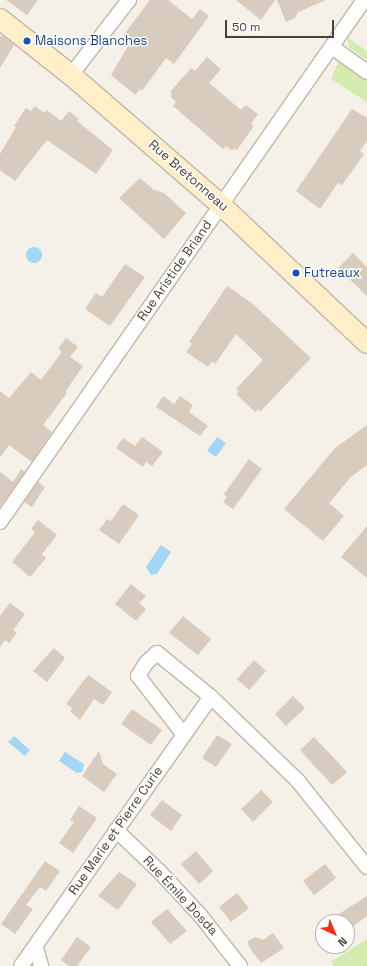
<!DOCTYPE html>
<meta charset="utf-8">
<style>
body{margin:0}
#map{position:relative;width:367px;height:966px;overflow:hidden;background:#f5f0e8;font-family:"Space Grotesk",sans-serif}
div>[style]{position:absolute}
.green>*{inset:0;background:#d3ebaf}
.water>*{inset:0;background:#a1d7f5}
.round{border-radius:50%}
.building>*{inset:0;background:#d7ccbd}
.roads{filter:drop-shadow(1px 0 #c1b8aa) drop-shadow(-1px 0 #c1b8aa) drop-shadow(0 1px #c1b8aa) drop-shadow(0 -1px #c1b8aa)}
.street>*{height:14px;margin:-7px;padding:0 7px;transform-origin:7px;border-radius:7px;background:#fff}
.secondary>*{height:20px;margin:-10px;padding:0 10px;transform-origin:10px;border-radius:10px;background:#ffefc8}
.dots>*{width:11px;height:11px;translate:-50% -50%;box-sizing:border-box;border:2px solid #fff;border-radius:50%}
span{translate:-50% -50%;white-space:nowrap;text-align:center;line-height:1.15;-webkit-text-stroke:3px #fff;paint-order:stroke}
.transit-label{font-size:13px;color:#164399}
.left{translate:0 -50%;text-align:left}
.street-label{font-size:13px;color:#494136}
.north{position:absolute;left:315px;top:914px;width:40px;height:40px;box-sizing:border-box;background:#fff;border:1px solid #b6b3af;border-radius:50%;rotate:136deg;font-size:11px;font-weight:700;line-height:16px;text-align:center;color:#494136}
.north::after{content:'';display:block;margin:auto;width:14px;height:18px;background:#ff2c15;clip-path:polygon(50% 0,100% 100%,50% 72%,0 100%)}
.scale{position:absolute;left:225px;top:20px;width:109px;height:18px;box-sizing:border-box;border:2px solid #494136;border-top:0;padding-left:5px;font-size:12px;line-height:14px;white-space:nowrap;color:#494136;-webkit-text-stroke:3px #fff;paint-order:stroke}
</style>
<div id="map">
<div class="green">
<i style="clip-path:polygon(347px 37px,367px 51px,367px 60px,349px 47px)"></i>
<i style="clip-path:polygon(339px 60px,367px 80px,367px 102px,331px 79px)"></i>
<i style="clip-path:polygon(367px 939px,367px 966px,334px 966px,331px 962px)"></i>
</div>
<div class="water">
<i class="round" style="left:26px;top:247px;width:16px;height:16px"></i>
<i style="clip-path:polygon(217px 437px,226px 443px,216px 457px,207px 451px)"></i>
<i style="clip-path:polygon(161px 545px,171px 552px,157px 574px,151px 575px,146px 567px)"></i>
<i style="clip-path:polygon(14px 736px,30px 750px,25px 756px,8px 742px)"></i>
<i style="clip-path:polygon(65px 752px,84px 764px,82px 772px,77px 773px,59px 761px)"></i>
</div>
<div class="building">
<i style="clip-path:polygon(6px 0,38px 0,27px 15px)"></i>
<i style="clip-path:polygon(150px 0,168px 0,192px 19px,200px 9px,209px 16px,174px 64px,166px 58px,142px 91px,140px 89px,135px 95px,111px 75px,131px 41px,123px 36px)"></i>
<i style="clip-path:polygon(236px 0,275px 0,261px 20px)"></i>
<i style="clip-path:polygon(277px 0,326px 0,298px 12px,295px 18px,286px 22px)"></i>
<i style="clip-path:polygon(2px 35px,14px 45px,0 68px,0 37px)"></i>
<i style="clip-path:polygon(207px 57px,221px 69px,209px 83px,241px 110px,246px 105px,258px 114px,251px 124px,254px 126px,237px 150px,234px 148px,233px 151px,226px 146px,223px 149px,173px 106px,176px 102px,170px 96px,172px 94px,170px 92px,191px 68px,195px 71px)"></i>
<i style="clip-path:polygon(35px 106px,44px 113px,47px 110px,61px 121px,69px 111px,79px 119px,77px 121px,113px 150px,96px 174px,47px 140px,15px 181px,0 170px,0 154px,16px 127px,14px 126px,26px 108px,31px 111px)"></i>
<i style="clip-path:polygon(352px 109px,367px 118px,367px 141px,360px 151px,364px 154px,342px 185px,338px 183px,320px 209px,296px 191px)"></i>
<i style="clip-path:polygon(140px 178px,154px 190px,164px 193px,186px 213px,164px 239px,119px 198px)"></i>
<i style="clip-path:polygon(353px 253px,367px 267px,367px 296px,338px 268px)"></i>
<i style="clip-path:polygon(125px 264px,145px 277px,110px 326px,85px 309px,96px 293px,102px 297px)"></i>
<i style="clip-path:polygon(227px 286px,253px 304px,311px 358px,260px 412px,258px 409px,255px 412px,236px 394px,239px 391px,236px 389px,263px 360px,236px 334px,215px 364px,212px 361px,208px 367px,186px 352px,192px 344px,189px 342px)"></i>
<i style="clip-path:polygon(66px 338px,78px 347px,70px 357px,83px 366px,65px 392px,67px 393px,43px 425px,52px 432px,32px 462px,9px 445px,0 457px,0 391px,9px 398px,31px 372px,41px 380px,62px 352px,58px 349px)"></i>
<i style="clip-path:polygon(163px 396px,174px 404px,180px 396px,193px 405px,189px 412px,208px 426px,200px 436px,156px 407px)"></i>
<i style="clip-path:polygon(367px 425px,367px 465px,351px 477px,329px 503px,344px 516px,323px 541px,284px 509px,335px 448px)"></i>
<i style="clip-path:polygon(142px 437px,163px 452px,152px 466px,146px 462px,143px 467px,116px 448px,123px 438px,135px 446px)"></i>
<i style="clip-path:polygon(249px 459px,262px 469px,233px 509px,223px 502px,227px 497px,224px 494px)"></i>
<i style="clip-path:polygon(21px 469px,25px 472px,0 507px,0 472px,13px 482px)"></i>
<i style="clip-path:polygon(38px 482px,45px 487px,32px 507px,24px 502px)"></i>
<i style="clip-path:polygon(123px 504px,139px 515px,119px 544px,99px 530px,107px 519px,111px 521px)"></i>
<i style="clip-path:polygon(38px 520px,57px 535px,42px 554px,46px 558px,30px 577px,12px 562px,35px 532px,31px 529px)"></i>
<i style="clip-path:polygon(367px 526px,367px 578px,341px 557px)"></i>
<i style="clip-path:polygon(131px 584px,146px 596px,139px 603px,146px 609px,136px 621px,115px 604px)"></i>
<i style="clip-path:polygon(10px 603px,25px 614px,13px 630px,17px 633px,9px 643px,5px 640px,0 647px,0 616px)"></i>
<i style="clip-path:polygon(183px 616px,211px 639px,198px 655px,169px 633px)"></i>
<i style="clip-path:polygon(54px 648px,65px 658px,47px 682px,33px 671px)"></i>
<i style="clip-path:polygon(254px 660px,266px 671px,249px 690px,237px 679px)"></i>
<i style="clip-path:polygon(88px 675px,112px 692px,103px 705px,94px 699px,80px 720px,70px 711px,72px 708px,66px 704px)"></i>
<i style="clip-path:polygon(293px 696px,305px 708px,286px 726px,275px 714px)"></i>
<i style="clip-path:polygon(132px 709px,162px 730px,151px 745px,121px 724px)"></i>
<i style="clip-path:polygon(217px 735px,232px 744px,216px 767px,202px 758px)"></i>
<i style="clip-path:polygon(314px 737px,347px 772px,332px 785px,300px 750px)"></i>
<i style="clip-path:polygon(99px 751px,103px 764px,117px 774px,104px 792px,82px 776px)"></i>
<i style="clip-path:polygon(261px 790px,273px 802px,253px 822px,241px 809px)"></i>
<i style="clip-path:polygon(162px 800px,182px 815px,171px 831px,150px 815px)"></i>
<i style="clip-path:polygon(79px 806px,97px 818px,73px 853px,59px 843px,74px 822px,70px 820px)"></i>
<i style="clip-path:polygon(196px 851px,213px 871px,199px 884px,181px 864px)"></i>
<i style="clip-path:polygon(45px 861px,60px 871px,46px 891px,40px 887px,26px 905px,33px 909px,15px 934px,1px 924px)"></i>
<i style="clip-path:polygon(325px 864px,336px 878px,314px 895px,303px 881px)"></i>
<i style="clip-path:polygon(119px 872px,137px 884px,118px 910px,98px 896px)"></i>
<i style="clip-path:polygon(237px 893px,249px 908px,231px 922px,219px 907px)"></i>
<i style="clip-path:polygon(367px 896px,367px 916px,349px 929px,347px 922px,339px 914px)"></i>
<i style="clip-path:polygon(167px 909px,187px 931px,170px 944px,151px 922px)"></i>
<i style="clip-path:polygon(273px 933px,284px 948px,261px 963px,249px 947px,248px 941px,255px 937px,263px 940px)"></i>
<i style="clip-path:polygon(77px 937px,91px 947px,77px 966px,69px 966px,61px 960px)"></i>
</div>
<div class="roads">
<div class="street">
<i style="left:332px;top:47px;width:43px;rotate:35.5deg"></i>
<i style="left:71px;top:75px;width:95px;rotate:-52.3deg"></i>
<i style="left:0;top:522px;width:636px;rotate:-55.11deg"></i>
<i style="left:184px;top:735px;width:75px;rotate:-127.9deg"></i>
<i style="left:138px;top:676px;width:15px;rotate:-58deg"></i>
<i style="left:146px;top:663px;width:15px;rotate:-42deg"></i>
<i style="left:157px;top:653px;width:70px;rotate:39.2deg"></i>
<i style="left:211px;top:697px;width:121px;rotate:44deg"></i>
<i style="left:298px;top:781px;width:110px;rotate:51.3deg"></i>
<i style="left:116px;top:830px;width:61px;rotate:43.7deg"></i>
<i style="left:160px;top:872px;width:59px;rotate:47.1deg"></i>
<i style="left:200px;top:915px;width:65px;rotate:51.9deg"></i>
<i style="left:36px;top:948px;width:19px;rotate:74deg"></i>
<i style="left:21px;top:966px;width:329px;rotate:-54.8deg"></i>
</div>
<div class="secondary">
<i style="left:0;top:19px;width:90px;rotate:38.3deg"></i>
<i style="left:71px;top:75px;width:198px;rotate:40.9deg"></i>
<i style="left:221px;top:205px;width:201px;rotate:43.4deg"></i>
</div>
</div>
<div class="dots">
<i style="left:27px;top:41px;background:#1a4fb4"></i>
<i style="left:296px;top:273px;background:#1a4fb4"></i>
</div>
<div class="transit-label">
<span class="left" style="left:35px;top:41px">Maisons Blanches</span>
<span class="left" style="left:304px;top:273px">Futreaux</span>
</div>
<div class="street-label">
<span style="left:188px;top:176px;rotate:41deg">Rue Bretonneau</span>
<span style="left:175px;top:271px;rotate:-55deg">Rue Aristide Briand</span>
<span style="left:116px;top:831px;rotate:-55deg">Rue Marie et Pierre Curie</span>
<span style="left:180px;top:896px;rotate:47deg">Rue Émile Dosda</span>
</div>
<div class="north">N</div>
<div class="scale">50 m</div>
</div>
